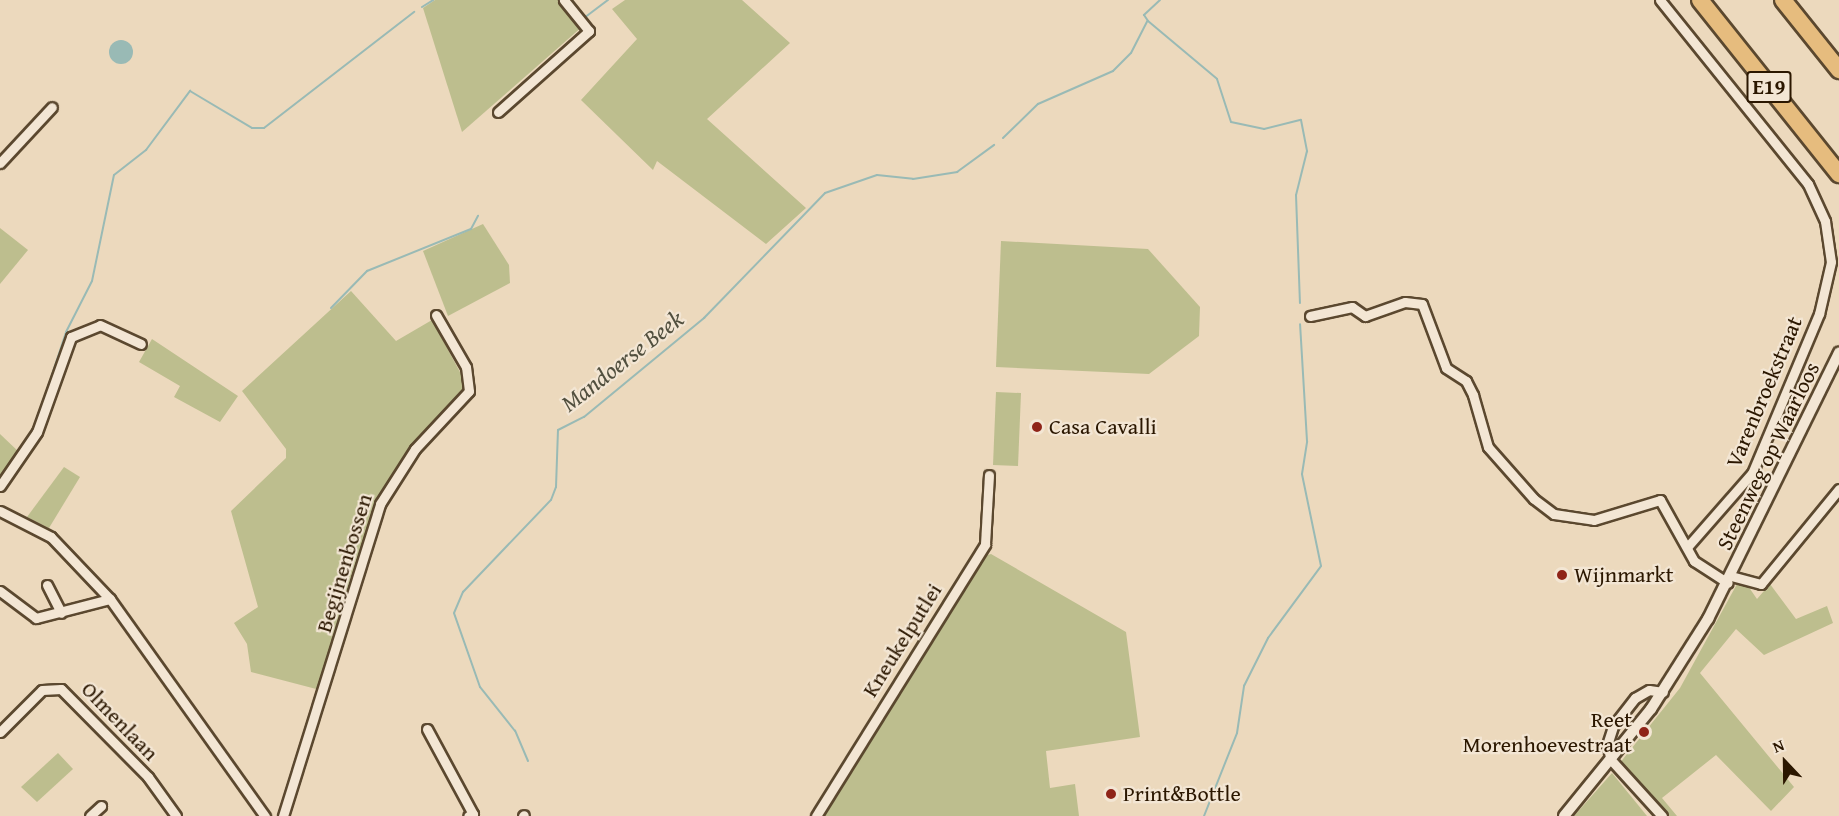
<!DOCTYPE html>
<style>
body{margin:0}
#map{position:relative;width:1839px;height:816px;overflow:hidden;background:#ecd9bd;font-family:"Gentium Book Plus",serif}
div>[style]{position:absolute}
.green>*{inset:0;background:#bdbe8e}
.water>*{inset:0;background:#99bab5}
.round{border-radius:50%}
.stream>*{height:2px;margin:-1px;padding:0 1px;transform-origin:1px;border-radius:1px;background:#99bab5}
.roads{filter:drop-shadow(2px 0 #5b482f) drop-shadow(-2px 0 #5b482f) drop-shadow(0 2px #5b482f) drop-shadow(0 -2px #5b482f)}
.minor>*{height:9px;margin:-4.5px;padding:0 4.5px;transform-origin:4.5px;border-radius:4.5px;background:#f3e6d4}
.tertiary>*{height:10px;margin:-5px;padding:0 5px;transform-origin:5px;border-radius:5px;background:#f3e6d4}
.motorway>*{height:16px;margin:-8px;padding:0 8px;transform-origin:8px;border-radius:8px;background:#e6bc7e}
.dots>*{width:16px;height:16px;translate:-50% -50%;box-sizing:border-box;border:3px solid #f3e6d4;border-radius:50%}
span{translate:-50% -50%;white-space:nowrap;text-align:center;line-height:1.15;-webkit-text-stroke:4.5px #f3e6d4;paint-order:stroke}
.shield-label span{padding:2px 4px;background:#f3e6d4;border:2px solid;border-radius:4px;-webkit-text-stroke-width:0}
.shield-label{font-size:21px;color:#2b1700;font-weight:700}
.street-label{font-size:22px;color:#2b1700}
.poi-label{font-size:22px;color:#2b1700}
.left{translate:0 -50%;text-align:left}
.right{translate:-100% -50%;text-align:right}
.water-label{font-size:24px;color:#52503f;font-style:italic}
.north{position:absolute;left:1755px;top:732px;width:60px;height:60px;-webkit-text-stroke:4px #f3e6d4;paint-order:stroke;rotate:338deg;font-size:16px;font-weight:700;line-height:24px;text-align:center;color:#2b1700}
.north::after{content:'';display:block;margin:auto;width:21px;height:27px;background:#2b1700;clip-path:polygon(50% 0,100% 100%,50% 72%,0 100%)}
</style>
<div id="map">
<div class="green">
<i style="clip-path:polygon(435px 0,558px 0,583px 26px,462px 132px,423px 8px)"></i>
<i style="clip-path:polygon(625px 0,742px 0,790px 43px,707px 119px,806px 208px,766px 244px,657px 161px,653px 170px,581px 100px,637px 39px,612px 9px)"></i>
<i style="clip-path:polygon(483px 224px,509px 265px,510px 283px,448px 316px,423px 251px)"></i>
<i style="clip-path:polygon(0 228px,28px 250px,0 284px)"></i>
<i style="clip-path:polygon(1001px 241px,1148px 249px,1200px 307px,1199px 336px,1149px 374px,996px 367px)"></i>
<i style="clip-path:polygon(351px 291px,396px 341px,432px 320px,468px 387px,413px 449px,368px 526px,320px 690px,251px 672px,247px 644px,234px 623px,258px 607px,231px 511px,286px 458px,286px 449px,242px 391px)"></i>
<i style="clip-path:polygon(152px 339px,238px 396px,220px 422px,174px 397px,180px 386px,139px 362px)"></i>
<i style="clip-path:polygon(996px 392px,1021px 393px,1018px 466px,993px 465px)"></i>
<i style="clip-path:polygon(0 434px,20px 453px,0 479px)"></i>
<i style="clip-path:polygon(64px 467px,80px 477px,49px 528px,27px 517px)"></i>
<i style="clip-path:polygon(991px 554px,1126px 632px,1140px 737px,1046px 751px,1050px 788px,1075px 784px,1079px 816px,819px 816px,981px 557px)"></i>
<i style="clip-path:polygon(1737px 584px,1748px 586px,1757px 599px,1770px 584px,1796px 619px,1827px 606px,1833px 623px,1764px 655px,1736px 629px,1700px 673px,1794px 787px,1771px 811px,1716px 755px,1662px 798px,1677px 816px,1664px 816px,1619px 764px,1680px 688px)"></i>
<i style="clip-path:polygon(58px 753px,73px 769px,37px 802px,21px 787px)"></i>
<i style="clip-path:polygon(1612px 773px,1647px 816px,1574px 816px)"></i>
</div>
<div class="water">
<i class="round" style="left:109px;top:40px;width:24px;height:24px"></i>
</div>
<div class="stream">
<i style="left:570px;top:0;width:23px;rotate:52deg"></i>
<i style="left:584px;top:18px;width:30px;rotate:-37deg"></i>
<i style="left:1160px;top:0;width:22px;rotate:137deg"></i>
<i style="left:1144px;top:15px;width:7px;rotate:56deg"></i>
<i style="left:1148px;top:21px;width:90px;rotate:40deg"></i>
<i style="left:1217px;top:79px;width:45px;rotate:72deg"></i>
<i style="left:1231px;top:122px;width:34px;rotate:12deg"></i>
<i style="left:1264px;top:129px;width:38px;rotate:-14deg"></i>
<i style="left:1301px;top:120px;width:32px;rotate:79deg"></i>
<i style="left:1307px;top:151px;width:45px;rotate:104deg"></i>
<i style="left:1296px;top:195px;width:108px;rotate:87.9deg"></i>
<i style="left:422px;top:7px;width:13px;rotate:-32deg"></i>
<i style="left:1003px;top:138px;width:49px;rotate:-44.2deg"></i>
<i style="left:1038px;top:104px;width:82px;rotate:-23.7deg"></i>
<i style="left:1113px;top:71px;width:25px;rotate:-45deg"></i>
<i style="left:1131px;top:53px;width:36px;rotate:-63deg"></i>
<i style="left:331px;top:308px;width:52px;rotate:-45.8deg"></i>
<i style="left:367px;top:271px;width:112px;rotate:-22deg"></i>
<i style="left:471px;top:229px;width:15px;rotate:-62deg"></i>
<i style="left:46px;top:393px;width:64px;rotate:-71.8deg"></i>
<i style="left:66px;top:332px;width:57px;rotate:-63deg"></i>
<i style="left:92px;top:281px;width:108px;rotate:-78.3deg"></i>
<i style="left:114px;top:175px;width:41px;rotate:-38deg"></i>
<i style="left:146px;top:150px;width:74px;rotate:-53.3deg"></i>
<i style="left:190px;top:91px;width:72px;rotate:30.8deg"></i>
<i style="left:252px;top:128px;width:12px"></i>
<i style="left:264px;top:128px;width:190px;rotate:-37.7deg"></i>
<i style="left:0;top:478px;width:24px;rotate:-55deg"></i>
<i style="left:528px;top:761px;width:33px;rotate:-113deg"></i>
<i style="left:515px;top:731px;width:56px;rotate:-128.5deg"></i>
<i style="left:480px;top:687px;width:78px;rotate:-109.4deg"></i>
<i style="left:454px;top:613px;width:23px;rotate:-67deg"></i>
<i style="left:463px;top:592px;width:127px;rotate:-46.3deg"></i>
<i style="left:551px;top:500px;width:14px;rotate:-69deg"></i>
<i style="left:556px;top:487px;width:57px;rotate:-88deg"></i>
<i style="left:558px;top:430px;width:29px;rotate:-27deg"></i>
<i style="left:584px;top:417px;width:156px;rotate:-39.5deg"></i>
<i style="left:704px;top:318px;width:174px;rotate:-45.9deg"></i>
<i style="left:825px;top:193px;width:55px;rotate:-19.1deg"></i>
<i style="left:877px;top:175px;width:36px;rotate:6deg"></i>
<i style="left:913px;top:179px;width:45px;rotate:-9deg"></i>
<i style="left:957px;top:172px;width:46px;rotate:-36.1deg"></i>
<i style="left:1204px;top:816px;width:89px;rotate:-68.3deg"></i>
<i style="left:1237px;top:733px;width:48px;rotate:-81.5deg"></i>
<i style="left:1244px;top:686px;width:54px;rotate:-63.4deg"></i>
<i style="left:1268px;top:638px;width:89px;rotate:-53.6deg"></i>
<i style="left:1321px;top:566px;width:94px;rotate:-101.7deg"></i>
<i style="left:1302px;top:474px;width:33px;rotate:-81deg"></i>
<i style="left:1307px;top:441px;width:117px;rotate:-93.4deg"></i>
</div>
<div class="roads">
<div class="minor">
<i style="left:1660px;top:0;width:236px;rotate:51.2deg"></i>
<i style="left:1808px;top:184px;width:41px;rotate:65.3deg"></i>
<i style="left:1825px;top:221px;width:41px;rotate:81.7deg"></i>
<i style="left:1831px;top:262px;width:53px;rotate:103deg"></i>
<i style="left:1819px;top:314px;width:173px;rotate:112.8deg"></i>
<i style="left:1752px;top:473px;width:97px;rotate:131.2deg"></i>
<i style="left:498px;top:112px;width:122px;rotate:-41.7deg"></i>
<i style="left:589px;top:31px;width:40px;rotate:-129deg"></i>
<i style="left:0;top:163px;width:76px;rotate:-47.1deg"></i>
<i style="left:1310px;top:316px;width:43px;rotate:-12.1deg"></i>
<i style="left:1352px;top:307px;width:16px;rotate:35deg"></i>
<i style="left:1365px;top:316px;width:42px;rotate:-19.3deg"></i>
<i style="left:1405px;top:302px;width:17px;rotate:7deg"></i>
<i style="left:1422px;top:304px;width:68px;rotate:69.4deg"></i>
<i style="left:1446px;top:368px;width:24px;rotate:33deg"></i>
<i style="left:1466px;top:381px;width:16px;rotate:63deg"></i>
<i style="left:1473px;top:395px;width:54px;rotate:73.9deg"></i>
<i style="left:1488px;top:447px;width:69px;rotate:48.5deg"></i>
<i style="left:1534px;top:499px;width:25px;rotate:37deg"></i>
<i style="left:1554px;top:514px;width:40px;rotate:8.5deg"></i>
<i style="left:1594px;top:520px;width:69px;rotate:-16.9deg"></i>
<i style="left:1660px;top:500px;width:70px;rotate:60.9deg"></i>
<i style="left:1694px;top:561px;width:40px;rotate:32.9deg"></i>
<i style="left:0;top:486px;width:65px;rotate:-55.6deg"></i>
<i style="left:37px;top:432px;width:101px;rotate:-70.3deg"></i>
<i style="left:71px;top:337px;width:31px;rotate:-22deg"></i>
<i style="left:100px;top:325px;width:45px;rotate:24.9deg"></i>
<i style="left:0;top:511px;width:57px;rotate:27deg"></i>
<i style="left:51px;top:537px;width:86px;rotate:46.4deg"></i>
<i style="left:110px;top:599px;width:267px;rotate:54.5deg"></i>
<i style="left:1731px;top:576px;width:31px;rotate:15deg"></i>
<i style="left:1761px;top:584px;width:123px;rotate:-50.6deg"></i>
<i style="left:47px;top:585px;width:31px;rotate:63deg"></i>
<i style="left:0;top:591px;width:45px;rotate:36.9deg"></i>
<i style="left:36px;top:618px;width:76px;rotate:-14.4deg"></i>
<i style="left:427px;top:729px;width:97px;rotate:61.6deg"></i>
<i style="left:473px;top:814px;width:5px;rotate:158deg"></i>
<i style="left:0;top:732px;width:59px;rotate:-45deg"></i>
<i style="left:42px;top:690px;width:19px;rotate:-3deg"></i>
<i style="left:61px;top:689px;width:124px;rotate:45.3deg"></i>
<i style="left:148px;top:777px;width:48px;rotate:54.3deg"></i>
<i style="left:90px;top:816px;width:15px;rotate:-42deg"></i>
<i style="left:283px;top:816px;width:327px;rotate:-72.7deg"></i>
<i style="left:380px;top:504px;width:65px;rotate:-57.5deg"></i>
<i style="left:415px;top:449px;width:79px;rotate:-47deg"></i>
<i style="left:469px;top:391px;width:24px;rotate:-97deg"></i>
<i style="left:466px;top:367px;width:60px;rotate:-120deg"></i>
<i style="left:523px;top:816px;width:1px;rotate:-45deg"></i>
<i style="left:816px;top:816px;width:320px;rotate:-58.1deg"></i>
<i style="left:985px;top:544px;width:69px;rotate:-86.7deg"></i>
<i style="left:1662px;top:816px;width:76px;rotate:-132.3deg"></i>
<i style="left:1611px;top:760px;width:16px;rotate:-105deg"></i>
<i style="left:1607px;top:745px;width:20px;rotate:-72deg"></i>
<i style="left:1613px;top:726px;width:36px;rotate:-52deg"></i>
<i style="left:1635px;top:698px;width:16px;rotate:-30deg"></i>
<i style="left:1649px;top:690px;width:14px;rotate:8deg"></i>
</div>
<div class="tertiary">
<i style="left:1564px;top:816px;width:138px;rotate:-50.9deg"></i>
<i style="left:1651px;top:709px;width:107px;rotate:-57.7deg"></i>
<i style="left:1708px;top:619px;width:297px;rotate:-63.8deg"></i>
</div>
<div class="motorway">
<i style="left:1700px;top:0;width:223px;rotate:51.4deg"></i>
<i style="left:1783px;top:0;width:90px;rotate:51.3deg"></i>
</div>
</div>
<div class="dots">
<i style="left:1037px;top:427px;background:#8f2418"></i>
<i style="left:1562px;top:575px;background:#8f2418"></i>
<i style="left:1644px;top:732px;background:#8f2418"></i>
<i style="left:1111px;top:794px;background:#8f2418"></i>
</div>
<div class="shield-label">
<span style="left:1769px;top:87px">E19</span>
</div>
<div class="street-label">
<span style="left:1764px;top:392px;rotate:-67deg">Varenbroekstraat</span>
<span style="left:1768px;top:456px;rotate:-64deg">Steenweg op Waarloos</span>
<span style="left:344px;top:563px;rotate:-73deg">Begijnenbossen</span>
<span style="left:902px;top:640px;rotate:-58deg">Kneukelputlei</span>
<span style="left:120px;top:721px;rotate:46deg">Olmenlaan</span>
</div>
<div class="poi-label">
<span class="left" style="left:1049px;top:427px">Casa Cavalli</span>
<span class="left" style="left:1574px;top:575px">Wijnmarkt</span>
<span class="right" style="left:1632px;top:732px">Reet<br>Morenhoevestraat</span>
<span class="left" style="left:1123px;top:794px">Print&amp;Bottle</span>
</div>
<div class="water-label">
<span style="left:622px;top:361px;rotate:-38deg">Mandoerse Beek</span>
</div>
<div class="north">N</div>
</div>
